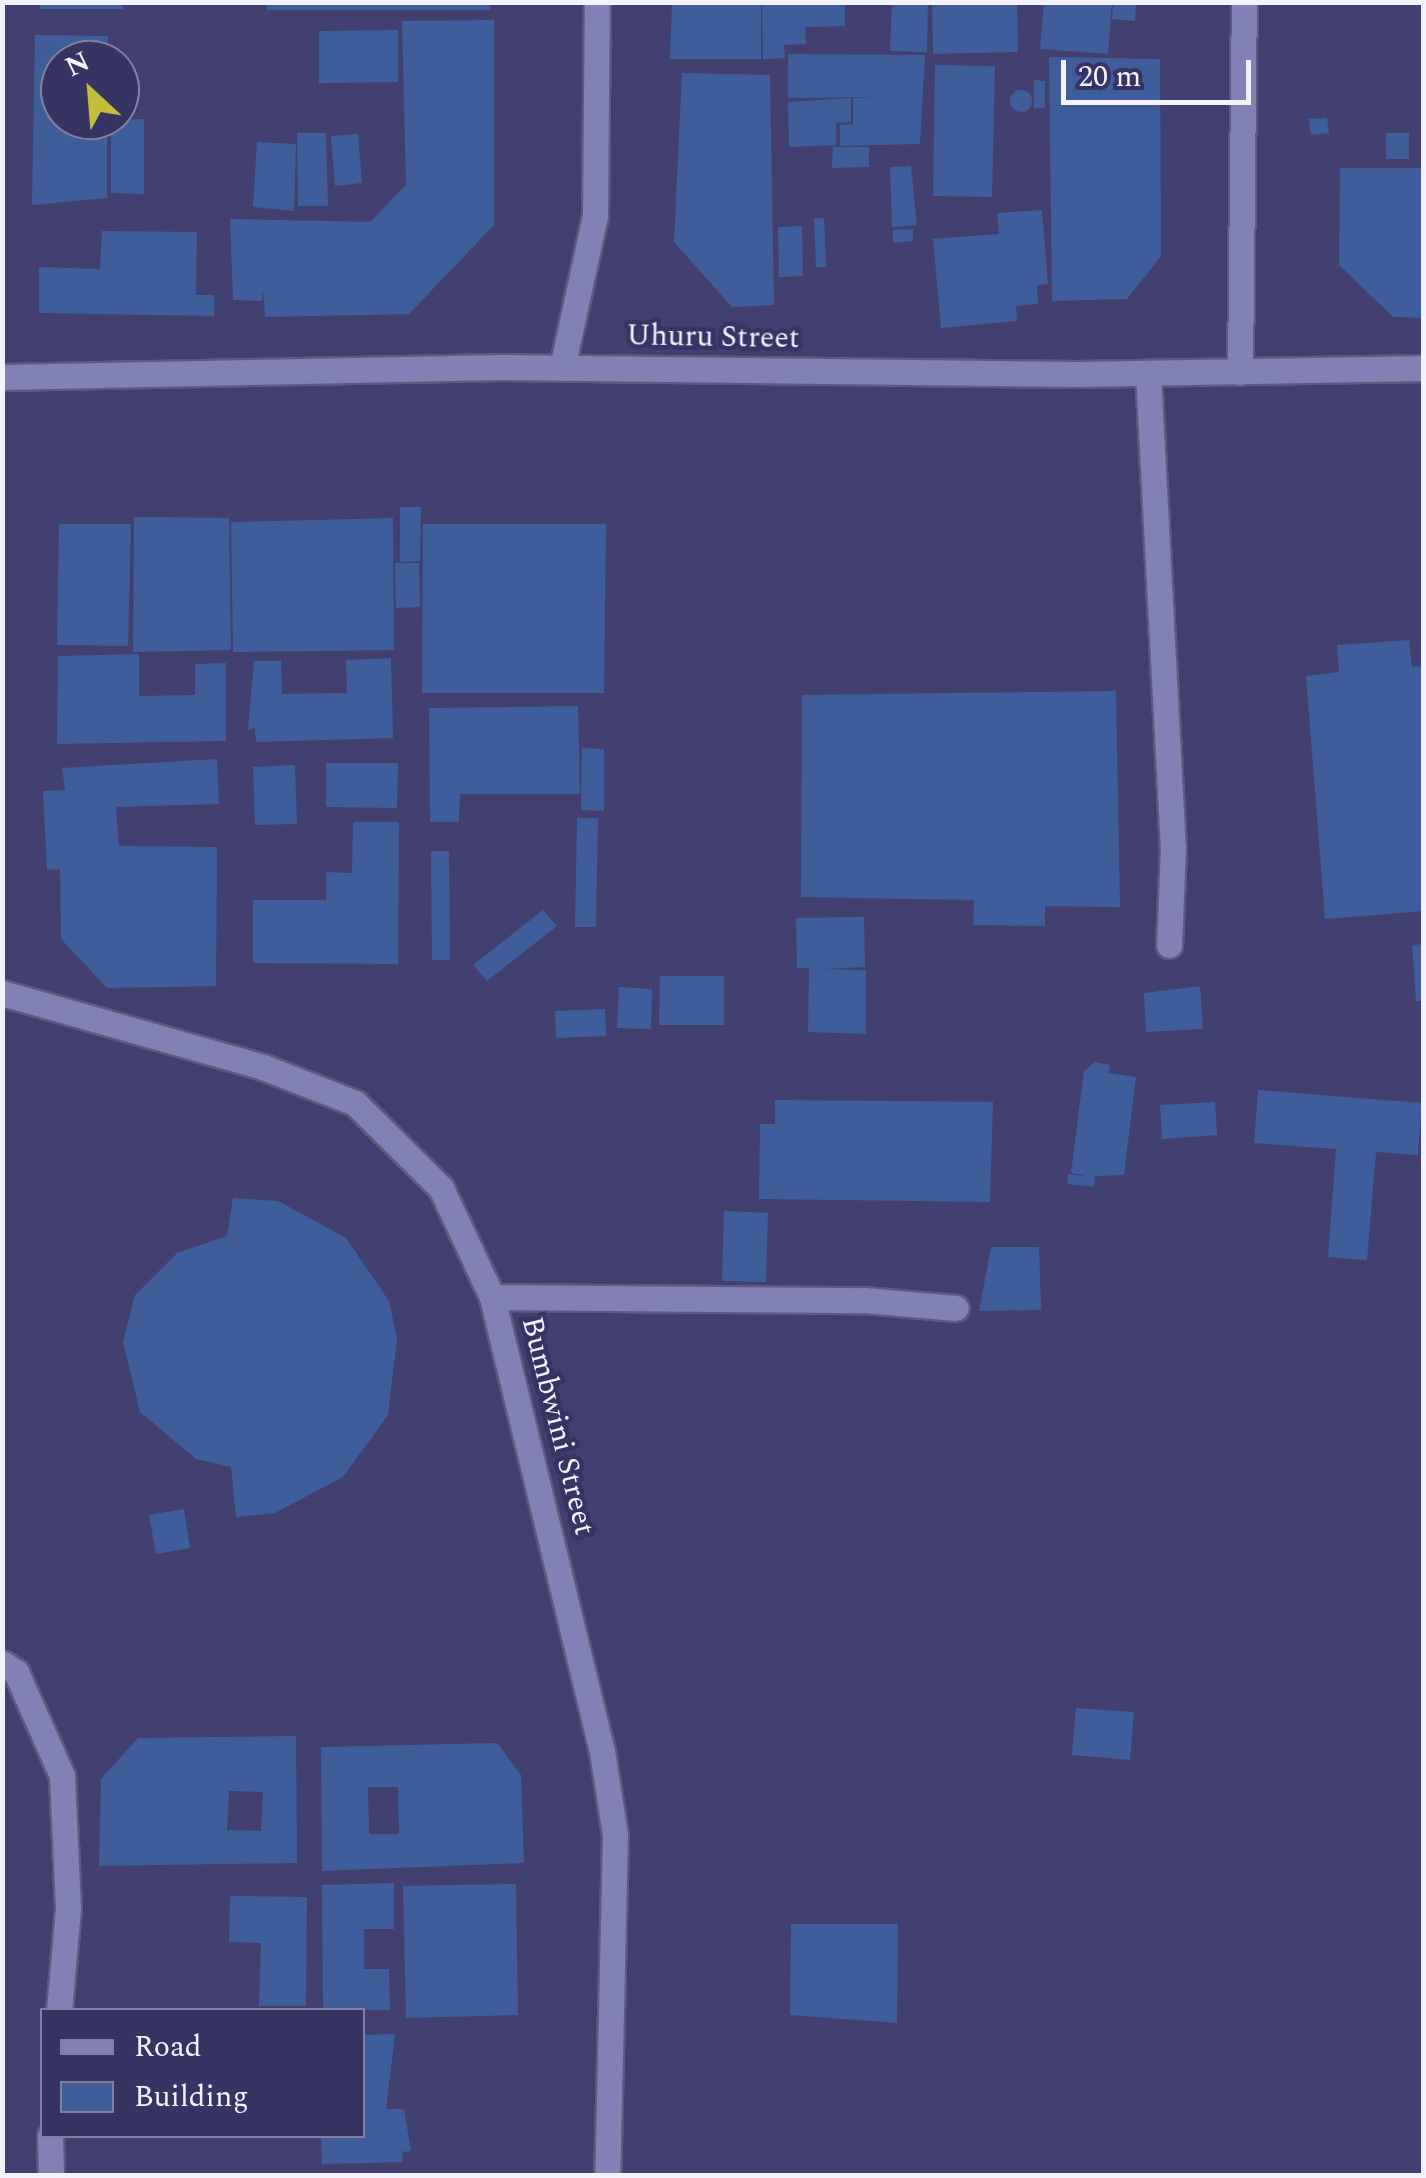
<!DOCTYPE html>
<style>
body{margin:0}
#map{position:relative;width:1426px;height:2178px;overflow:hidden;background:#403f6f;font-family:Spectral,serif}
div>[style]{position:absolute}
.building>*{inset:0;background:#405d9b}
.round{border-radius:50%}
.roads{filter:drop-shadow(2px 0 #5d5a7f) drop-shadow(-2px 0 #5d5a7f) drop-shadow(0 2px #5d5a7f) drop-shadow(0 -2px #5d5a7f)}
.minor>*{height:25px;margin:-12.5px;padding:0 12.5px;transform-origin:12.5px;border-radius:12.5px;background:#8181b6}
span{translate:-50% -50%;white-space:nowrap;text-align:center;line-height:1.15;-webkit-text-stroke:9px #363463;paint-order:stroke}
.street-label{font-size:30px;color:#f2f3ff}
.frame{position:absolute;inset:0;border:5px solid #f2f3ff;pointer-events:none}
.legend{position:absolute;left:40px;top:2008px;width:325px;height:130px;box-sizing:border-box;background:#363463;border:2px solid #8180a1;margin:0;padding:12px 18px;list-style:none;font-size:30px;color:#f2f3ff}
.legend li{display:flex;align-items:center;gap:20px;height:50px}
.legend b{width:50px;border:2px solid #8180a1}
.north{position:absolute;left:40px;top:40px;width:100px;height:100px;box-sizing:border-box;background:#363463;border:2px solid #8180a1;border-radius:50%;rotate:334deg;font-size:28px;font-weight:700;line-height:40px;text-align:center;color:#f2f3ff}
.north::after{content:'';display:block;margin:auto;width:35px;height:45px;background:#c7bb3b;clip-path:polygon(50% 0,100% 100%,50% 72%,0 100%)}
.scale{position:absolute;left:1061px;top:60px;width:190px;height:45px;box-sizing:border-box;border:5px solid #f2f3ff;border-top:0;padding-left:12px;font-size:30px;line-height:35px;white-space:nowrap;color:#f2f3ff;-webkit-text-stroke:8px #363463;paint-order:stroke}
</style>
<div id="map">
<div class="building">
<i style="clip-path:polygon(40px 2px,123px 2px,123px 9px,40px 9px)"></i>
<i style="clip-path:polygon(267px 2px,490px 2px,490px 10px,267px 10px)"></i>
<i style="clip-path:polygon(672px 2px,761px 2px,761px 59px,670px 59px)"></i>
<i style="clip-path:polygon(762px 2px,845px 2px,845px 26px,805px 27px,806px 44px,784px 45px,785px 58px,763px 59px)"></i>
<i style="clip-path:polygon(892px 2px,928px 2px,927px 52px,890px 51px)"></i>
<i style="clip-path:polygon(932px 2px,1017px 2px,1018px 52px,933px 54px)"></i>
<i style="clip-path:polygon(1044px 2px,1112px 2px,1108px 54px,1040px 49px)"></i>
<i style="clip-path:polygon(1113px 2px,1136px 2px,1135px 21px,1112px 19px)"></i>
<i style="clip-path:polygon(494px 20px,494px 225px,409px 314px,265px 317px,263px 289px,262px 301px,233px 300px,230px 219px,370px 222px,406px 185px,402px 21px)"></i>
<i style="clip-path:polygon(398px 30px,398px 82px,319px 83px,319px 31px)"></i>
<i style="clip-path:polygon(35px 35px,108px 36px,108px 60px,60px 60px,60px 120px,107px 120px,107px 198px,32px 205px)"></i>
<i style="clip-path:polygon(788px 54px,925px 55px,920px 144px,840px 146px,840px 125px,853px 124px,853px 98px,877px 97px,788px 98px)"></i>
<i style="clip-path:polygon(1049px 57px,1160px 59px,1161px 256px,1127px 299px,1052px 301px)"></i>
<i style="clip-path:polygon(935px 65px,995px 66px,992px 197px,933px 196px)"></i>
<i style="clip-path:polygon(682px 73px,770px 75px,774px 305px,732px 307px,674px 242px)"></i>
<i style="clip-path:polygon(1034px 80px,1045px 81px,1045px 108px,1034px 108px)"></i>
<i class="round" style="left:1010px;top:90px;width:22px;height:22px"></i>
<i style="clip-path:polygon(851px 98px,851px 122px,836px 123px,836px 145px,789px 147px,788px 102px)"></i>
<i style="clip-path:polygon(1327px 118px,1329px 133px,1311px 135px,1309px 119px)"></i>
<i style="clip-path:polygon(144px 119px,144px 194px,111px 193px,111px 120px)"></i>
<i style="clip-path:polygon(297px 133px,326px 133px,328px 206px,298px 206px)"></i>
<i style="clip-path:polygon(1386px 133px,1409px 133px,1409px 159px,1386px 159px)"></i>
<i style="clip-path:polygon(358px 134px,362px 183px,335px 186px,331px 136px)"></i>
<i style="clip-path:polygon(257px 142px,296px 144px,294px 211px,253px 207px)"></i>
<i style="clip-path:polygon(833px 147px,869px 147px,869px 167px,832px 168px)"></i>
<i style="clip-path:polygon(911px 166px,917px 225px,892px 227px,890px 167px)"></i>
<i style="clip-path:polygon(1340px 168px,1424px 168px,1424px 318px,1393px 317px,1339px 265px)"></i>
<i style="clip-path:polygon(1042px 210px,1048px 284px,1037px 285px,1038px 304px,1016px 306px,1017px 321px,941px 328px,933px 239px,999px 234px,997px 213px)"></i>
<i style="clip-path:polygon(814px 218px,824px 218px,826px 267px,816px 267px)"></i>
<i style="clip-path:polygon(802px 226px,803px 276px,779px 277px,778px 227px)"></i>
<i style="clip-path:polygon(913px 229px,913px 241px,893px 243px,893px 230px)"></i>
<i style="clip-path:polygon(102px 231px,197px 232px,196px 295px,214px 295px,214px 316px,39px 313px,39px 267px,100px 269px)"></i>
<i style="clip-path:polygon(400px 507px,421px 507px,420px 561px,400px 562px)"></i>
<i style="clip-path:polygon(134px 517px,229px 518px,231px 650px,133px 652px)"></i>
<i style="clip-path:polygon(393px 518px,394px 650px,233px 652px,231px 522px)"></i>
<i style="clip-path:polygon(59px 524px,131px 524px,128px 646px,57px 645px)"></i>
<i style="clip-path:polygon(423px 524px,606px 524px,604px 693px,422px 693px)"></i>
<i style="clip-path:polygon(395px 563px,419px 563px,420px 607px,396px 608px)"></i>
<i style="clip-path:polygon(1409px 640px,1412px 667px,1424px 666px,1424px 911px,1325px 919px,1306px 676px,1339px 672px,1337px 645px)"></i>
<i style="clip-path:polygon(139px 654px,139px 696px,195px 695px,195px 664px,226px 663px,226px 741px,57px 744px,58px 656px)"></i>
<i style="clip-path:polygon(391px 658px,393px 738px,256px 742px,255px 728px,248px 730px,254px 661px,281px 661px,282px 694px,347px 693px,346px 660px)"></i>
<i style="clip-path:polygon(1116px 691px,1120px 907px,1045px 906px,1045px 926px,973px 925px,974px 900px,801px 897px,802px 695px)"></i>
<i style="clip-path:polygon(578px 706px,580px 794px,460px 794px,459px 822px,430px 822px,429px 708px)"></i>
<i style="clip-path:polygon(582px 748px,604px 749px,604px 811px,581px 810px)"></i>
<i style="clip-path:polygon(217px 759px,219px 804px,116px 807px,119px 846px,217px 847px,216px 986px,107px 988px,61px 939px,60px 869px,47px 870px,43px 791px,65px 790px,62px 768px)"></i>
<i style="clip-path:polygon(326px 763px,398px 763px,397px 808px,326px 807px)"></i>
<i style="clip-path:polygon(295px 765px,297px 824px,255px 825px,253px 767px)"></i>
<i style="clip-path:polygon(577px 818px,598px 818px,596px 927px,575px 927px)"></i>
<i style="clip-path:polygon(353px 822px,399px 822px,398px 964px,253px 963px,253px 900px,326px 900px,326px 872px,352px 873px)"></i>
<i style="clip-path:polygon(431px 851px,449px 851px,450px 960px,432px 960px)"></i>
<i style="clip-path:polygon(543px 910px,557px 926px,487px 981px,473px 965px)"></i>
<i style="clip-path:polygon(864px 917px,865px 967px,824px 969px,866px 970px,866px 1034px,808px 1032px,809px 968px,797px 968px,796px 918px)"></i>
<i style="clip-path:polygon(1424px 944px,1424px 1001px,1416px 1001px,1412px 945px)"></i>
<i style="clip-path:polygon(660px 976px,724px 976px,724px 1025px,659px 1025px)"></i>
<i style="clip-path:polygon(1200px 986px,1203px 1029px,1146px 1032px,1144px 993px)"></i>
<i style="clip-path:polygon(619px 987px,652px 989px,651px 1029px,617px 1028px)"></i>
<i style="clip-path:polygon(605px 1009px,606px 1036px,556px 1038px,555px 1011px)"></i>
<i style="clip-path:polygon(1095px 1062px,1110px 1065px,1109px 1073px,1136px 1077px,1124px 1175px,1095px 1176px,1094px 1187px,1067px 1184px,1068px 1174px,1090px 1177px,1071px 1173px,1084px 1071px)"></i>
<i style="clip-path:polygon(1258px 1090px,1422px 1103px,1418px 1155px,1376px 1152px,1367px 1260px,1328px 1257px,1336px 1149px,1254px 1143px)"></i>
<i style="clip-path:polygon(775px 1100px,993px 1102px,990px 1202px,759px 1199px,760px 1124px,775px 1124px)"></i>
<i style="clip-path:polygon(1215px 1102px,1217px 1135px,1162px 1139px,1160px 1105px)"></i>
<i style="clip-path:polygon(233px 1198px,278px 1201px,346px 1238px,389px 1301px,397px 1339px,388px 1415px,343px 1477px,275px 1513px,236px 1517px,231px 1467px,196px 1459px,140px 1412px,123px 1342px,135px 1295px,177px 1253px,227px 1236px)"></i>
<i style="clip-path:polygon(724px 1211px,768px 1213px,766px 1282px,722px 1281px)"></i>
<i style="clip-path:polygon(991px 1247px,1039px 1247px,1041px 1310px,979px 1311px)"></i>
<i style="clip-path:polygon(184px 1509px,190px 1548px,156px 1554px,149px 1515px)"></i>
<i style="clip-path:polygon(1076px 1708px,1134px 1712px,1130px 1760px,1072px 1755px)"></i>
<i style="clip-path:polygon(evenodd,296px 1736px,297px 1863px,99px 1866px,101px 1779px,138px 1738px,296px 1736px,229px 1791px,263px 1792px,261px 1831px,227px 1830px,229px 1791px)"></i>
<i style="clip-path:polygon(evenodd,497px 1743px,521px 1775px,524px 1863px,322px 1871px,321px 1747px,497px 1743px,368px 1787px,398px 1787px,399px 1834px,369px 1834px,368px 1787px)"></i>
<i style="clip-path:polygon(394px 1883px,394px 1929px,364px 1929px,364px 1969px,389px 1969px,390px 2010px,323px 2010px,322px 1885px)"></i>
<i style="clip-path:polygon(516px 1884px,518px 2015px,406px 2018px,403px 1886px)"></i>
<i style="clip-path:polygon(230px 1896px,307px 1897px,306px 2006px,259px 2006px,261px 1943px,229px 1942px)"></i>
<i style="clip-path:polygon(791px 1924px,898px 1924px,897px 2023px,790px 2015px)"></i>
<i style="clip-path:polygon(395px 2034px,386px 2109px,404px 2109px,411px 2151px,402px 2152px,403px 2162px,322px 2164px,321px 2136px,362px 2136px,362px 2035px)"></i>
</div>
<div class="roads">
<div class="minor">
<i style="left:562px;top:368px;width:156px;rotate:-77.8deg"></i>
<i style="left:595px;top:216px;width:214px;rotate:-89.5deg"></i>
<i style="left:1240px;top:372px;width:370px;rotate:-89.4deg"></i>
<i style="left:1148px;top:373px;width:475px;rotate:87deg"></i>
<i style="left:1173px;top:847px;width:98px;rotate:92.3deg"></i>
<i style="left:2px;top:377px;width:502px;rotate:-1.14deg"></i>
<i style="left:504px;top:367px;width:573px;rotate:0.7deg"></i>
<i style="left:1077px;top:374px;width:347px;rotate:-1deg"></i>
<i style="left:2px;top:993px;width:271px;rotate:15.8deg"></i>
<i style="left:263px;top:1067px;width:99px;rotate:21.4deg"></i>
<i style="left:355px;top:1103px;width:121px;rotate:44.7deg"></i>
<i style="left:441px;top:1188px;width:120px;rotate:64.9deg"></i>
<i style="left:492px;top:1297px;width:467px;rotate:76.4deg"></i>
<i style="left:602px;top:1751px;width:85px;rotate:81.2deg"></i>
<i style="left:615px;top:1835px;width:341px;rotate:91.3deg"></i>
<i style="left:492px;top:1297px;width:372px;rotate:0.5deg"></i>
<i style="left:864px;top:1300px;width:92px;rotate:5deg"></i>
<i style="left:2px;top:1663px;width:17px;rotate:33deg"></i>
<i style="left:16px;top:1672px;width:114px;rotate:66.1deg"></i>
<i style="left:62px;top:1776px;width:132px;rotate:87.4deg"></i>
<i style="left:68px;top:1908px;width:102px;rotate:95deg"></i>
<i style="left:50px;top:2136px;width:40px;rotate:88.6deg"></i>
</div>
</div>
<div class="street-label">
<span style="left:713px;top:337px;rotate:1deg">Uhuru Street</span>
<span style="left:558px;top:1426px;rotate:76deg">Bumbwini Street</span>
</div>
<div class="frame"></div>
<ul class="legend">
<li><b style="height:12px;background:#8181b6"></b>Road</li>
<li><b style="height:28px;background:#405d9b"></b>Building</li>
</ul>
<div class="north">N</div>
<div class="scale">20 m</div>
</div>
